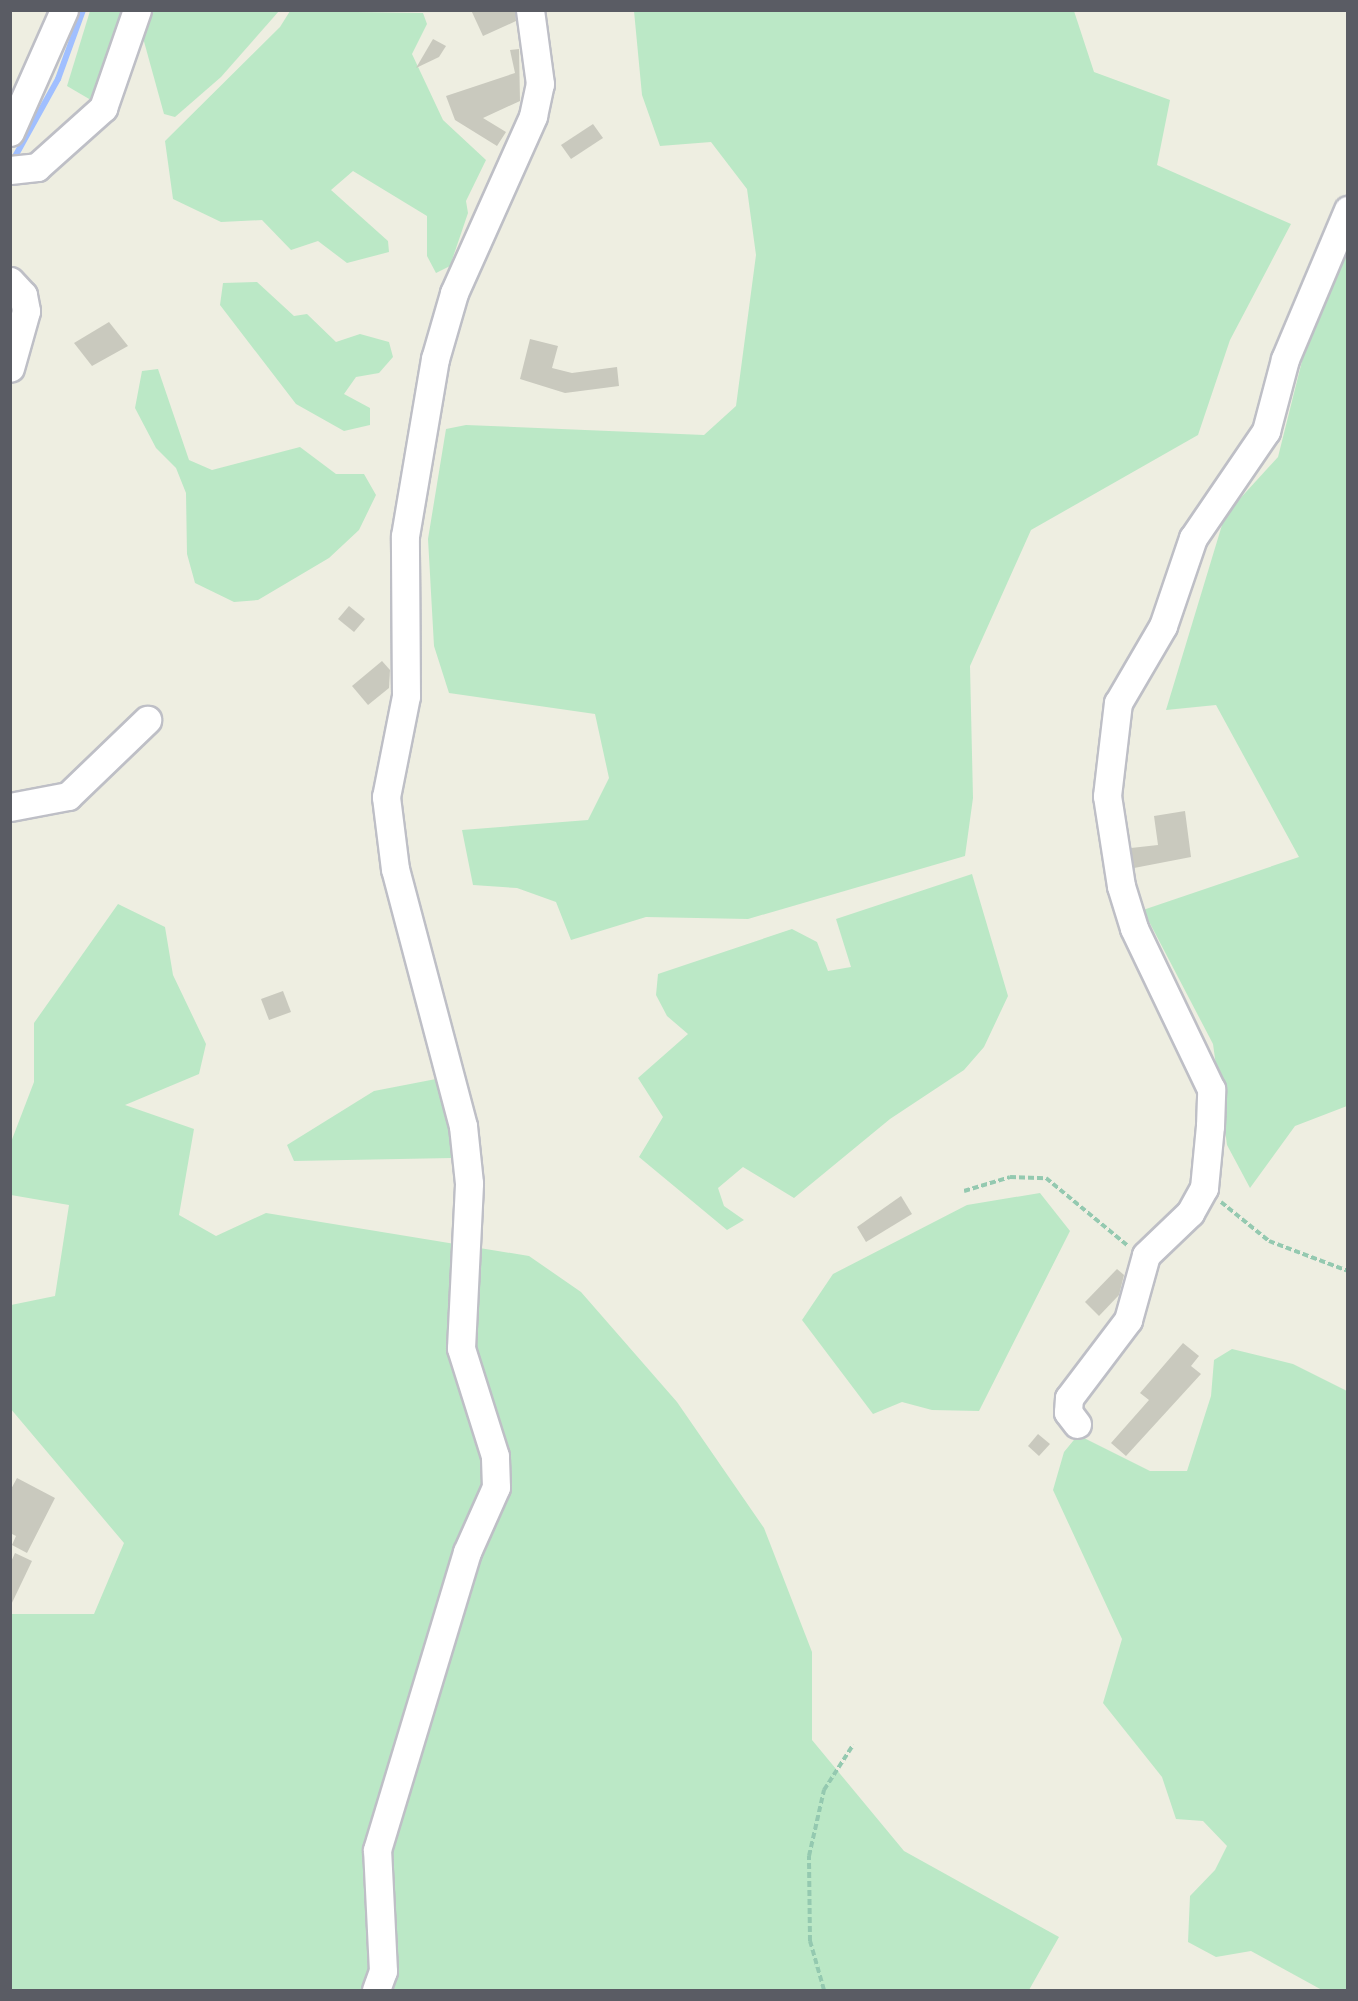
<!DOCTYPE html>
<style>
body{margin:0}
#map{position:relative;width:1358px;height:2001px;overflow:hidden;background:#eeeee1;font-family:Overpass,sans-serif}
div>[style]{position:absolute}
.green>*{inset:0;background:#bbe8c6}
.stream>*{height:6px;margin:-3px;padding:0 3px;transform-origin:3px;border-radius:3px;background:#a0bfff}
.building>*{inset:0;background:#c9c9be}
.path>*{height:4px;margin-top:-2px;transform-origin:0;background:repeating-linear-gradient(90deg,#94c9b0 0 6px,transparent 0 9px)}
.roads{filter:drop-shadow(2px 0 #bebfc6) drop-shadow(-2px 0 #bebfc6) drop-shadow(0 2px #bebfc6) drop-shadow(0 -2px #bebfc6)}
.minor>*{height:27px;margin:-13.5px;padding:0 13.5px;transform-origin:13.5px;border-radius:13.5px;background:#fff}
span{translate:-50% -50%;white-space:nowrap;text-align:center;line-height:1.15;-webkit-text-stroke:4.5px #fff;paint-order:stroke}
.frame{position:absolute;inset:0;border:12px solid #5a5c64;pointer-events:none}
</style>
<div id="map">
<div class="green">
<i style="clip-path:polygon(90px 11px,128px 11px,96px 103px,67px 86px)"></i>
<i style="clip-path:polygon(143px 11px,279px 11px,221px 77px,175px 117px,164px 114px,140px 27px)"></i>
<i style="clip-path:polygon(290px 11px,423px 13px,427px 24px,412px 54px,443px 120px,486px 160px,466px 201px,468px 213px,450px 266px,436px 273px,427px 256px,427px 216px,353px 171px,331px 190px,388px 241px,389px 252px,347px 263px,318px 241px,291px 250px,262px 220px,221px 222px,173px 199px,165px 141px,280px 27px)"></i>
<i style="clip-path:polygon(634px 11px,1074px 11px,1094px 72px,1170px 100px,1157px 165px,1291px 224px,1230px 340px,1198px 435px,1031px 530px,970px 666px,973px 798px,965px 856px,748px 919px,646px 917px,571px 940px,556px 902px,517px 888px,473px 885px,462px 830px,588px 820px,609px 778px,595px 714px,449px 693px,434px 646px,428px 539px,446px 429px,466px 425px,704px 435px,736px 406px,756px 255px,747px 189px,711px 142px,660px 146px,642px 95px)"></i>
<i style="clip-path:polygon(1347px 234px,1347px 1106px,1295px 1126px,1250px 1188px,1227px 1145px,1213px 1044px,1143px 910px,1299px 857px,1216px 705px,1166px 710px,1225px 515px,1278px 457px,1307px 341px)"></i>
<i style="clip-path:polygon(257px 282px,294px 316px,307px 314px,336px 342px,360px 334px,389px 342px,393px 357px,379px 373px,356px 377px,344px 394px,370px 408px,370px 425px,344px 431px,296px 404px,220px 305px,223px 283px)"></i>
<i style="clip-path:polygon(158px 369px,189px 460px,212px 470px,300px 447px,336px 474px,364px 474px,376px 495px,359px 530px,329px 558px,258px 600px,234px 602px,195px 583px,187px 554px,186px 493px,176px 468px,156px 448px,135px 408px,142px 371px)"></i>
<i style="clip-path:polygon(972px 874px,1008px 996px,984px 1047px,964px 1070px,890px 1119px,794px 1198px,743px 1167px,718px 1188px,724px 1206px,744px 1220px,727px 1230px,639px 1157px,663px 1117px,638px 1078px,688px 1034px,667px 1016px,656px 995px,658px 974px,792px 929px,817px 942px,828px 971px,851px 967px,836px 919px)"></i>
<i style="clip-path:polygon(118px 904px,165px 927px,173px 975px,206px 1044px,199px 1074px,125px 1105px,194px 1129px,179px 1215px,216px 1236px,266px 1213px,529px 1256px,581px 1292px,677px 1402px,764px 1528px,812px 1652px,812px 1740px,904px 1851px,1059px 1937px,1029px 1990px,11px 1990px,10px 1614px,94px 1614px,124px 1543px,10px 1408px,11px 1305px,55px 1296px,69px 1205px,11px 1195px,11px 1142px,34px 1082px,34px 1023px)"></i>
<i style="clip-path:polygon(436px 1079px,453px 1129px,452px 1158px,294px 1161px,287px 1145px,374px 1091px)"></i>
<i style="clip-path:polygon(1040px 1193px,1070px 1231px,979px 1411px,932px 1410px,902px 1402px,873px 1414px,802px 1320px,833px 1274px,967px 1205px)"></i>
<i style="clip-path:polygon(1232px 1349px,1293px 1364px,1347px 1391px,1347px 1990px,1322px 1990px,1251px 1951px,1216px 1957px,1188px 1942px,1190px 1896px,1215px 1870px,1227px 1846px,1203px 1821px,1176px 1819px,1162px 1777px,1103px 1703px,1122px 1639px,1053px 1490px,1064px 1452px,1078px 1435px,1150px 1471px,1187px 1471px,1211px 1396px,1214px 1360px)"></i>
</div>
<div class="stream">
<i style="left:12px;top:162px;width:95px;rotate:-61deg"></i>
<i style="left:58px;top:79px;width:73px;rotate:-70.1deg"></i>
</div>
<div class="building">
<i style="clip-path:polygon(471px 10px,515px 10px,516px 21px,483px 36px)"></i>
<i style="clip-path:polygon(433px 39px,446px 46px,439px 57px,416px 68px)"></i>
<i style="clip-path:polygon(519px 49px,520px 101px,483px 118px,506px 132px,497px 146px,455px 120px,446px 96px,515px 73px,510px 50px)"></i>
<i style="clip-path:polygon(593px 124px,603px 138px,571px 159px,561px 145px)"></i>
<i style="clip-path:polygon(109px 322px,128px 346px,92px 366px,74px 343px)"></i>
<i style="clip-path:polygon(530px 339px,558px 346px,552px 368px,572px 373px,617px 367px,619px 386px,565px 393px,520px 379px)"></i>
<i style="clip-path:polygon(349px 606px,365px 619px,354px 632px,338px 619px)"></i>
<i style="clip-path:polygon(382px 661px,390px 670px,389px 688px,368px 705px,352px 686px)"></i>
<i style="clip-path:polygon(1185px 811px,1191px 857px,1134px 868px,1131px 848px,1158px 845px,1154px 816px)"></i>
<i style="clip-path:polygon(283px 991px,291px 1012px,269px 1020px,261px 999px)"></i>
<i style="clip-path:polygon(901px 1196px,912px 1214px,866px 1242px,857px 1227px)"></i>
<i style="clip-path:polygon(1117px 1269px,1124px 1275px,1119px 1295px,1099px 1316px,1085px 1302px)"></i>
<i style="clip-path:polygon(1183px 1343px,1199px 1356px,1191px 1366px,1201px 1374px,1126px 1456px,1111px 1443px,1149px 1400px,1140px 1393px)"></i>
<i style="clip-path:polygon(1038px 1434px,1050px 1444px,1039px 1456px,1028px 1446px)"></i>
<i style="clip-path:polygon(17px 1478px,55px 1498px,27px 1553px,12px 1545px,16px 1536px,10px 1533px,10px 1491px)"></i>
<i style="clip-path:polygon(15px 1553px,32px 1561px,10px 1607px,10px 1564px)"></i>
</div>
<div class="path">
<i style="left:964px;top:1191px;width:48px;rotate:-16.9deg"></i>
<i style="left:1010px;top:1177px;width:36px;rotate:2deg"></i>
<i style="left:1046px;top:1178px;width:105px;rotate:39.6deg"></i>
<i style="left:1221px;top:1202px;width:62px;rotate:39.1deg"></i>
<i style="left:1269px;top:1241px;width:85px;rotate:20.8deg"></i>
<i style="left:824px;top:1990px;width:51px;rotate:-105.9deg"></i>
<i style="left:810px;top:1941px;width:85px;rotate:-90.7deg"></i>
<i style="left:809px;top:1856px;width:68px;rotate:-77.2deg"></i>
<i style="left:824px;top:1790px;width:54px;rotate:-57.2deg"></i>
</div>
<div class="roads">
<div class="minor">
<i style="left:10px;top:132px;width:133px;rotate:-66.1deg"></i>
<i style="left:10px;top:170px;width:27px;rotate:-6deg"></i>
<i style="left:37px;top:167px;width:89px;rotate:-41.8deg"></i>
<i style="left:103px;top:108px;width:104px;rotate:-70.9deg"></i>
<i style="left:10px;top:281px;width:19px;rotate:47deg"></i>
<i style="left:23px;top:295px;width:16px;rotate:79deg"></i>
<i style="left:26px;top:311px;width:59px;rotate:105.7deg"></i>
<i style="left:10px;top:807px;width:59px;rotate:-10.7deg"></i>
<i style="left:68px;top:796px;width:110px;rotate:-43.9deg"></i>
<i style="left:1077px;top:1424px;width:15px;rotate:-127deg"></i>
<i style="left:1068px;top:1412px;width:14px;rotate:-86deg"></i>
<i style="left:1069px;top:1398px;width:98px;rotate:-52.9deg"></i>
<i style="left:1128px;top:1320px;width:67px;rotate:-74.5deg"></i>
<i style="left:1146px;top:1255px;width:61px;rotate:-43.7deg"></i>
<i style="left:1190px;top:1213px;width:29px;rotate:-61deg"></i>
<i style="left:1204px;top:1188px;width:62px;rotate:-84.5deg"></i>
<i style="left:1210px;top:1126px;width:37px;rotate:-88deg"></i>
<i style="left:1211px;top:1089px;width:178px;rotate:-115.6deg"></i>
<i style="left:1134px;top:928px;width:44px;rotate:-107.2deg"></i>
<i style="left:1121px;top:886px;width:91px;rotate:-98.8deg"></i>
<i style="left:1107px;top:796px;width:94px;rotate:-83.3deg"></i>
<i style="left:1118px;top:703px;width:89px;rotate:-59.7deg"></i>
<i style="left:1163px;top:626px;width:93px;rotate:-71.2deg"></i>
<i style="left:1193px;top:538px;width:130px;rotate:-55.7deg"></i>
<i style="left:1266px;top:431px;width:74px;rotate:-75.2deg"></i>
<i style="left:1285px;top:359px;width:162px;rotate:-67.1deg"></i>
<i style="left:376px;top:1990px;width:20px;rotate:-70deg"></i>
<i style="left:383px;top:1971px;width:121px;rotate:-92.8deg"></i>
<i style="left:377px;top:1850px;width:311px;rotate:-73.2deg"></i>
<i style="left:467px;top:1552px;width:71px;rotate:-66deg"></i>
<i style="left:496px;top:1487px;width:31px;rotate:-92deg"></i>
<i style="left:495px;top:1456px;width:113px;rotate:-107.5deg"></i>
<i style="left:461px;top:1348px;width:165px;rotate:-87.2deg"></i>
<i style="left:469px;top:1183px;width:57px;rotate:-96deg"></i>
<i style="left:463px;top:1126px;width:266px;rotate:-104.8deg"></i>
<i style="left:395px;top:869px;width:73px;rotate:-97.1deg"></i>
<i style="left:386px;top:797px;width:103px;rotate:-78.8deg"></i>
<i style="left:406px;top:696px;width:160px;rotate:-90.4deg"></i>
<i style="left:405px;top:536px;width:180px;rotate:-80.4deg"></i>
<i style="left:435px;top:359px;width:69px;rotate:-73.9deg"></i>
<i style="left:454px;top:293px;width:194px;rotate:-65.9deg"></i>
<i style="left:533px;top:116px;width:33px;rotate:-78deg"></i>
<i style="left:540px;top:84px;width:75px;rotate:-97.7deg"></i>
</div>
</div>
<div class="frame"></div>
</div>
